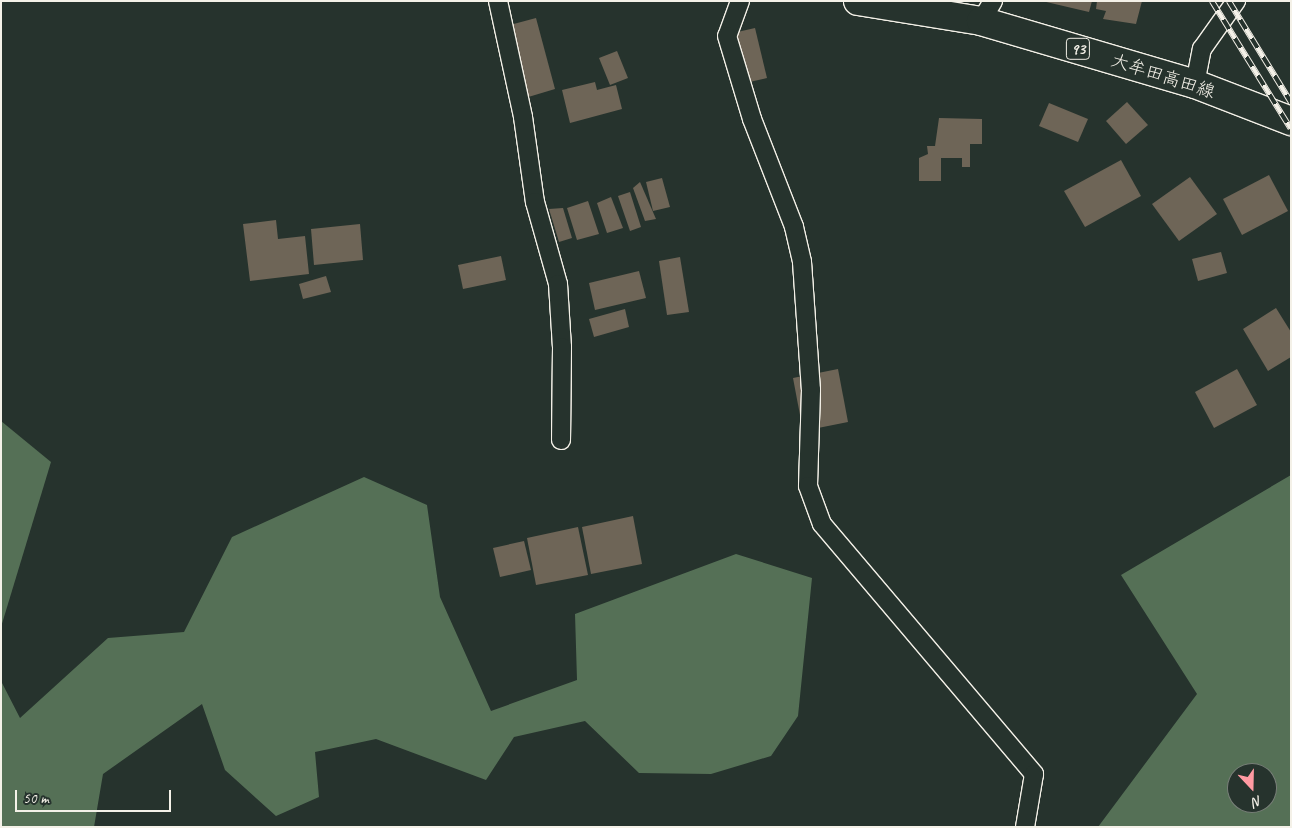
<!DOCTYPE html>
<meta charset="utf-8">
<style>
body{margin:0}
#map{position:relative;width:1292px;height:828px;overflow:hidden;background:#26332d;font-family:Caveat,"Klee One",sans-serif}
div>[style]{position:absolute}
.green>*{inset:0;background:#557056}
.building>*{inset:0;background:#6e6557}
.roads{filter:drop-shadow(1px 0 #f4f1e8) drop-shadow(-1px 0 #f4f1e8) drop-shadow(0 1px #f4f1e8) drop-shadow(0 -1px #f4f1e8)}
.street>*{height:18px;margin:-9px;padding:0 9px;transform-origin:9px;border-radius:9px;background:#26332d}
.primary>*{height:28px;margin:-14px;padding:0 14px;transform-origin:14px;border-radius:14px;background:#26332d}
.rail>*{height:5.5px;margin-top:-2.75px;transform-origin:0;background:repeating-linear-gradient(90deg,#26332d 0 11px,#f4f1e8 0 22px);box-sizing:border-box;border-block:1px solid #f4f1e8}
span{translate:-50% -50%;white-space:nowrap;text-align:center;line-height:1.15;-webkit-text-stroke:4px #26332d;paint-order:stroke}
.shield-label span{padding:1px 4px;background:#26332d;border:1px solid;border-radius:4px;-webkit-text-stroke-width:0}
.shield-label{font-size:16px;color:#f4f1e8;font-weight:700}
.street-label{font-size:18px;color:#f4f1e8}
.frame{position:absolute;inset:0;border:2px solid #f4f1e8;pointer-events:none}
.north{position:absolute;left:1227px;top:763px;width:50px;height:50px;box-sizing:border-box;background:#26332d;border:1px solid #787f78;border-radius:50%;rotate:159deg;font-size:14px;font-weight:700;line-height:20px;text-align:center;color:#f4f1e8}
.north::after{content:'';display:block;margin:auto;width:18px;height:22px;background:#ff9aa2;clip-path:polygon(50% 0,100% 100%,50% 72%,0 100%)}
.scale{position:absolute;left:15px;top:790px;width:156px;height:22px;box-sizing:border-box;border:2px solid #f4f1e8;border-top:0;padding-left:6px;font-size:15px;line-height:18px;white-space:nowrap;color:#f4f1e8;-webkit-text-stroke:4px #26332d;paint-order:stroke}
</style>
<div id="map">
<div class="green">
<i style="clip-path:polygon(1px 421px,51px 462px,1px 627px)"></i>
<i style="clip-path:polygon(evenodd,1291px 475px,1291px 827px,1098px 827px,1197px 694px,1121px 575px,1291px 475px,1237px 773px,1267px 773px,1267px 803px,1237px 803px,1237px 773px)"></i>
<i style="clip-path:polygon(364px 477px,427px 505px,440px 597px,491px 711px,577px 680px,575px 614px,736px 554px,812px 578px,798px 716px,771px 756px,711px 774px,639px 773px,585px 721px,514px 737px,486px 780px,376px 739px,315px 752px,319px 797px,276px 816px,225px 770px,202px 704px,103px 774px,94px 827px,1px 827px,1px 681px,20px 718px,108px 638px,184px 632px,232px 537px)"></i>
</div>
<div class="building">
<i style="clip-path:polygon(1042px 1px,1092px 1px,1089px 12px)"></i>
<i style="clip-path:polygon(1097px 1px,1142px 1px,1136px 24px,1103px 19px,1106px 11px,1096px 9px)"></i>
<i style="clip-path:polygon(536px 18px,555px 89px,525px 98px,506px 26px)"></i>
<i style="clip-path:polygon(755px 28px,767px 78px,745px 83px,733px 33px)"></i>
<i style="clip-path:polygon(617px 51px,628px 78px,610px 85px,599px 58px)"></i>
<i style="clip-path:polygon(595px 82px,597px 90px,616px 85px,622px 109px,570px 123px,562px 90px)"></i>
<i style="clip-path:polygon(1127px 102px,1148px 125px,1126px 144px,1106px 121px)"></i>
<i style="clip-path:polygon(1049px 103px,1088px 119px,1078px 142px,1039px 126px)"></i>
<i style="clip-path:polygon(939px 118px,982px 119px,982px 144px,970px 144px,970px 167px,962px 167px,962px 158px,941px 158px,941px 181px,919px 181px,919px 158px,928px 154px,927px 146px,935px 146px)"></i>
<i style="clip-path:polygon(1121px 160px,1141px 196px,1085px 227px,1064px 191px)"></i>
<i style="clip-path:polygon(1269px 175px,1288px 211px,1242px 235px,1223px 199px)"></i>
<i style="clip-path:polygon(1190px 177px,1217px 214px,1179px 241px,1152px 204px)"></i>
<i style="clip-path:polygon(662px 178px,670px 207px,653px 211px,646px 182px)"></i>
<i style="clip-path:polygon(640px 182px,656px 219px,645px 221px,633px 188px)"></i>
<i style="clip-path:polygon(630px 192px,641px 227px,630px 231px,618px 196px)"></i>
<i style="clip-path:polygon(611px 197px,623px 228px,607px 233px,597px 203px)"></i>
<i style="clip-path:polygon(588px 201px,599px 234px,577px 240px,567px 208px)"></i>
<i style="clip-path:polygon(563px 208px,572px 238px,559px 242px,549px 209px)"></i>
<i style="clip-path:polygon(276px 220px,278px 239px,305px 236px,309px 274px,250px 281px,243px 224px)"></i>
<i style="clip-path:polygon(360px 224px,363px 260px,314px 265px,311px 229px)"></i>
<i style="clip-path:polygon(1221px 252px,1227px 273px,1198px 281px,1192px 259px)"></i>
<i style="clip-path:polygon(501px 256px,506px 280px,463px 289px,458px 265px)"></i>
<i style="clip-path:polygon(680px 257px,689px 312px,667px 315px,659px 261px)"></i>
<i style="clip-path:polygon(639px 271px,646px 298px,595px 310px,589px 283px)"></i>
<i style="clip-path:polygon(326px 276px,331px 292px,303px 299px,299px 284px)"></i>
<i style="clip-path:polygon(1276px 308px,1291px 332px,1291px 357px,1268px 371px,1243px 329px)"></i>
<i style="clip-path:polygon(625px 309px,629px 327px,594px 337px,589px 319px)"></i>
<i style="clip-path:polygon(838px 369px,848px 422px,803px 431px,793px 378px)"></i>
<i style="clip-path:polygon(1237px 369px,1257px 405px,1214px 428px,1195px 392px)"></i>
<i style="clip-path:polygon(633px 516px,642px 564px,591px 574px,582px 527px)"></i>
<i style="clip-path:polygon(578px 527px,588px 575px,536px 585px,527px 538px)"></i>
<i style="clip-path:polygon(524px 541px,531px 570px,500px 577px,493px 548px)"></i>
</div>
<div class="roads">
<div class="street">
<i style="left:498px;top:1px;width:119px;rotate:77.8deg"></i>
<i style="left:523px;top:117px;width:86px;rotate:82deg"></i>
<i style="left:535px;top:202px;width:85px;rotate:74.3deg"></i>
<i style="left:558px;top:284px;width:63px;rotate:86.4deg"></i>
<i style="left:562px;top:347px;width:93px;rotate:90.6deg"></i>
<i style="left:740px;top:1px;width:37px;rotate:110deg"></i>
<i style="left:727px;top:36px;width:87px;rotate:73.2deg"></i>
<i style="left:752px;top:119px;width:116px;rotate:68.7deg"></i>
<i style="left:794px;top:227px;width:36px;rotate:77deg"></i>
<i style="left:802px;top:262px;width:128px;rotate:86deg"></i>
<i style="left:811px;top:390px;width:96px;rotate:91.8deg"></i>
<i style="left:808px;top:486px;width:40px;rotate:69.8deg"></i>
<i style="left:822px;top:524px;width:328px;rotate:49.7deg"></i>
<i style="left:1034px;top:774px;width:54px;rotate:99.6deg"></i>
<i style="left:981px;top:21px;width:23px;rotate:-59deg"></i>
<i style="left:1195px;top:84px;width:36px;rotate:-79deg"></i>
<i style="left:1202px;top:49px;width:59px;rotate:-54.7deg"></i>
</div>
<div class="primary">
<i style="left:858px;top:1px;width:125px;rotate:9.2deg"></i>
<i style="left:981px;top:21px;width:223px;rotate:16.4deg"></i>
<i style="left:1195px;top:84px;width:103px;rotate:21.1deg"></i>
</div>
</div>
<div class="rail">
<i style="left:1212px;top:1px;width:150px;rotate:58.3deg"></i>
<i style="left:1229px;top:1px;width:119px;rotate:58.5deg"></i>
</div>
<div class="shield-label">
<span style="left:1078px;top:49px">93</span>
</div>
<div class="street-label">
<span style="left:1163px;top:76px;rotate:18deg">大牟田高田線</span>
</div>
<div class="frame"></div>
<div class="north">N</div>
<div class="scale">50 m</div>
</div>
